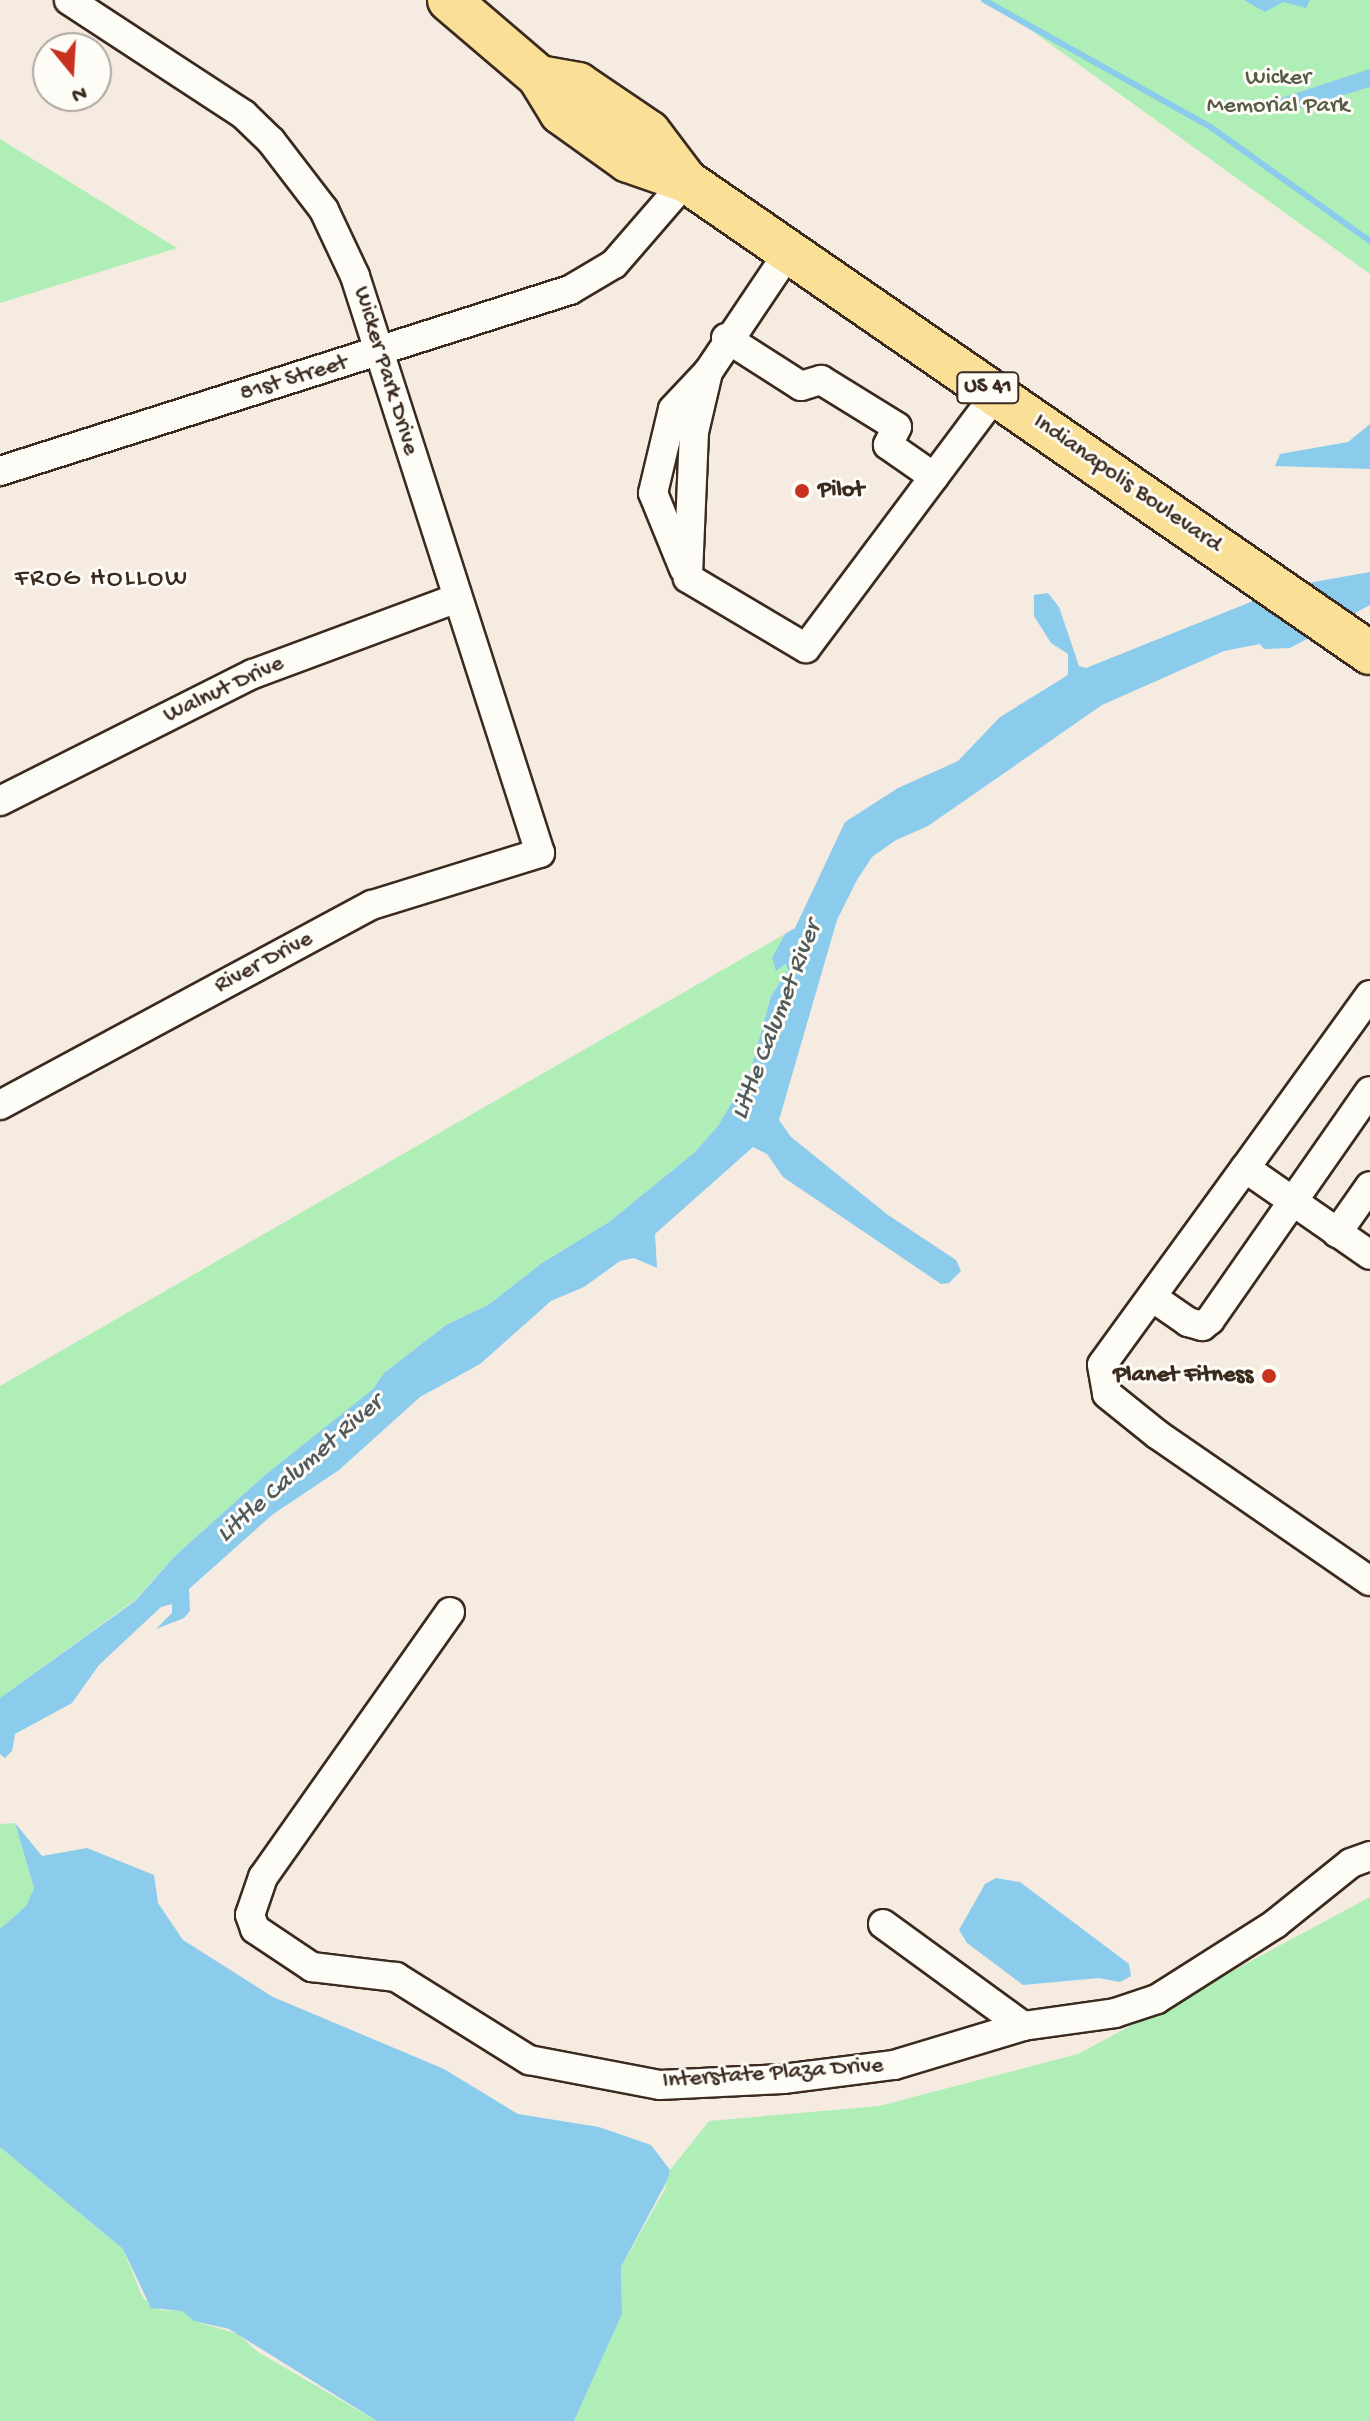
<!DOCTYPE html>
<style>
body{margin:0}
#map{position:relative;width:1370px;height:2421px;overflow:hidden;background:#f6ebe1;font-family:"Gochi Hand",sans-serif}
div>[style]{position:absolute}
.green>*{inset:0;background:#afefb7}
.water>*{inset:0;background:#8bcbec}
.stream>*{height:6px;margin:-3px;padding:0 3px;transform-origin:3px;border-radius:3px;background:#8bcbec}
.roads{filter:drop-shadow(2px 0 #3b2a1e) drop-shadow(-2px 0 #3b2a1e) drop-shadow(0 2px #3b2a1e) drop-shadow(0 -2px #3b2a1e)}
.minor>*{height:28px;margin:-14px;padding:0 14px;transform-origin:14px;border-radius:14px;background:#fdfcf7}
.highway>*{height:42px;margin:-21px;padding:0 21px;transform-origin:21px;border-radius:21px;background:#fadf96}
.dots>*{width:22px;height:22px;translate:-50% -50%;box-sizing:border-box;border:4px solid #fdfcf7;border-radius:50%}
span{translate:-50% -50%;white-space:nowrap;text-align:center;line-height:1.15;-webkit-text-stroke:6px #fdfcf7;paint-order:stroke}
.shield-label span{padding:2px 6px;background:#fdfcf7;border:2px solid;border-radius:6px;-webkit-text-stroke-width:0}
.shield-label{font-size:22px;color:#3b2a1e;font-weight:700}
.park-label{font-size:24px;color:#585b44}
.street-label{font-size:24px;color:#3b2a1e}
.poi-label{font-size:24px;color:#3b2a1e;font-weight:700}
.left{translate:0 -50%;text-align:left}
.right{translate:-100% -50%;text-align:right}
.neighbourhood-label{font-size:26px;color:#3b2a1e;letter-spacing:2px}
.water-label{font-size:26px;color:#535a5c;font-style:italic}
.north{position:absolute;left:32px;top:32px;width:80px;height:80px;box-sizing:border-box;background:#fdfcf7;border:2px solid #afa8a0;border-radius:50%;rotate:162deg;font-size:22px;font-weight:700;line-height:32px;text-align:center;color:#3b2a1e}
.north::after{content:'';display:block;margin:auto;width:28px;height:36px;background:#c8321e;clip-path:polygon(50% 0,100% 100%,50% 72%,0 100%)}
</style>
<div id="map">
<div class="green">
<i style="clip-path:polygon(989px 0,1370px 0,1370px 274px)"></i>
<i style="clip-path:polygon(0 139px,177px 248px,0 303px)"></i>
<i style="clip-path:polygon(785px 934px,772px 958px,777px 970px,787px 963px,788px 970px,771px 996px,750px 1072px,718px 1126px,695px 1152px,609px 1222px,542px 1263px,488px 1305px,446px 1325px,384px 1373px,373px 1389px,265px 1475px,175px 1556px,135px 1600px,0 1698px,0 1386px)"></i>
<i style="clip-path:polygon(15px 1823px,34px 1888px,26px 1906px,0 1929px,0 1824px)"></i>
<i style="clip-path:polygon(1370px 1897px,1370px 2421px,574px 2421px,622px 2314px,621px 2267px,665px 2189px,670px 2170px,709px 2121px,879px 2106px,1078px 2054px)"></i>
<i style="clip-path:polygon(0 2147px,123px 2249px,143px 2298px,160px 2310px,182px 2311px,194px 2321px,238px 2334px,258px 2352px,377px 2421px,0 2421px)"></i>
</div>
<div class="water">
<i style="clip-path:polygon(1244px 0,1310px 0,1306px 8px,1283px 2px,1265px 12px)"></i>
<i style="clip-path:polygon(1370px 69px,1370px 87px,1294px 110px,1259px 111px,1266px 103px)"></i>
<i style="clip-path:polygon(1370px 424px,1370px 469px,1275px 466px,1280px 454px,1348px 442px)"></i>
<i style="clip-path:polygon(1370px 572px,1370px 605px,1290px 648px,1264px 649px,1260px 644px,1224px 651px,1102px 705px,928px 826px,896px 840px,872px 857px,857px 880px,837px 920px,779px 1120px,791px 1137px,888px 1215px,956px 1260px,961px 1271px,949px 1283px,941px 1284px,783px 1177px,767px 1154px,753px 1147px,655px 1234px,657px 1268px,634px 1258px,620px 1261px,584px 1287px,551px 1301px,480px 1364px,420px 1397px,339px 1470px,272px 1515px,189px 1589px,190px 1611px,184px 1618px,156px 1629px,172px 1613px,172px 1604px,161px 1607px,99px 1665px,72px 1703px,15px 1734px,12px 1751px,5px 1758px,0 1754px,0 1698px,135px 1601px,175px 1556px,265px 1475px,373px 1389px,384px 1373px,446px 1325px,488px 1305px,542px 1263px,609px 1222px,695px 1152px,718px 1126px,750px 1072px,771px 996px,788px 970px,786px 964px,776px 971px,772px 958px,785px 934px,795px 928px,845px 822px,898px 788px,958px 761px,1000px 717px,1068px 675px,1068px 654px,1051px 643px,1034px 616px,1034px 595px,1048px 593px,1059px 607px,1079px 666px,1086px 668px,1291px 586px)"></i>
<i style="clip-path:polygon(15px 1823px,42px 1856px,87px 1848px,154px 1875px,158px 1903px,183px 1940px,273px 1997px,444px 2069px,518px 2114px,599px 2127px,651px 2145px,670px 2170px,668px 2179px,621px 2267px,622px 2314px,574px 2421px,377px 2421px,229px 2329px,194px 2321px,182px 2311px,151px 2308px,123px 2249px,0 2147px,0 1929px,26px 1906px,34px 1888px)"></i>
<i style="clip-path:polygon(996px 1878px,1020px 1882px,1129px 1964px,1131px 1976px,1120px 1982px,1099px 1978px,1023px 1985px,967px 1943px,959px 1930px,985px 1884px)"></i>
</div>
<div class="stream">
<i style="left:984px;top:0;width:261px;rotate:29.3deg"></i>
<i style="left:1212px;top:128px;width:194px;rotate:35.6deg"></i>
</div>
<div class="roads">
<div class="minor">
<i style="left:790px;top:250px;width:147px;rotate:123.9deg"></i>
<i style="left:708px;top:372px;width:62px;rotate:103.1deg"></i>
<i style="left:694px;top:432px;width:146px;rotate:92.4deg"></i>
<i style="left:688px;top:578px;width:137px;rotate:30.7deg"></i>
<i style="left:806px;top:648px;width:317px;rotate:-53.2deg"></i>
<i style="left:726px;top:338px;width:89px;rotate:32.6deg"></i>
<i style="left:801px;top:386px;width:21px;rotate:-17deg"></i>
<i style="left:821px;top:380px;width:89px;rotate:31.7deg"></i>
<i style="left:897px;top:427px;width:20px;rotate:117deg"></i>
<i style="left:888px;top:445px;width:56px;rotate:34.8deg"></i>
<i style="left:0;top:471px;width:598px;rotate:-17.62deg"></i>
<i style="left:570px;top:290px;width:51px;rotate:-30.6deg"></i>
<i style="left:614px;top:264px;width:110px;rotate:-49.1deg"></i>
<i style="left:684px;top:569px;width:82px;rotate:-112.2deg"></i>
<i style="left:653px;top:493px;width:86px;rotate:-76.6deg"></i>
<i style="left:673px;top:409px;width:50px;rotate:-46.6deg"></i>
<i style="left:0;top:801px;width:283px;rotate:-26.7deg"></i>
<i style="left:253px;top:674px;width:218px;rotate:-20.4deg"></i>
<i style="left:1370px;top:995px;width:213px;rotate:125.8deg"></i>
<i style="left:1245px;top:1168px;width:152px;rotate:34.8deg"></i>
<i style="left:0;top:1105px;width:422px;rotate:-28.3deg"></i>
<i style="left:372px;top:905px;width:176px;rotate:-17.2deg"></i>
<i style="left:540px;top:853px;width:606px;rotate:-107.78deg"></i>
<i style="left:355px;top:276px;width:73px;rotate:-115.2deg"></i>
<i style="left:324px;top:210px;width:87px;rotate:-127.5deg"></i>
<i style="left:271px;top:141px;width:39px;rotate:-136deg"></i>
<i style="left:243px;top:114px;width:208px;rotate:-146.8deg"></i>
<i style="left:1245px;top:1168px;width:243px;rotate:126deg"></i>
<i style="left:1102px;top:1365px;width:29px;rotate:80deg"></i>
<i style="left:1107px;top:1394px;width:65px;rotate:38.8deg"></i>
<i style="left:1158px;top:1435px;width:257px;rotate:34.6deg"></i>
<i style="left:1337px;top:1233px;width:57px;rotate:-54.9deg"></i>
<i style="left:1152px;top:1297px;width:44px;rotate:34.8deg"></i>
<i style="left:1188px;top:1322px;width:15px;rotate:16deg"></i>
<i style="left:1202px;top:1326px;width:10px;rotate:-37deg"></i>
<i style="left:1210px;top:1320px;width:279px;rotate:-55.1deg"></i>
<i style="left:450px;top:1612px;width:324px;rotate:125.2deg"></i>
<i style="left:263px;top:1877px;width:40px;rotate:108.9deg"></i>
<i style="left:250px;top:1915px;width:15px;rotate:70deg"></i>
<i style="left:255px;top:1929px;width:69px;rotate:33.7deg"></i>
<i style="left:312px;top:1967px;width:85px;rotate:6.8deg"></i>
<i style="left:396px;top:1977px;width:157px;rotate:32deg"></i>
<i style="left:529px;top:2060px;width:133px;rotate:10.8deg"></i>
<i style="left:660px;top:2085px;width:123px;rotate:-2.8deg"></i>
<i style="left:783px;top:2079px;width:112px;rotate:-7.2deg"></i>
<i style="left:894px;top:2065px;width:135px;rotate:-16.8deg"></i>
<i style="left:1023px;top:2026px;width:93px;rotate:-8deg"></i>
<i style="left:1115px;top:2013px;width:44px;rotate:-18.4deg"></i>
<i style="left:1157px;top:1999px;width:140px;rotate:-32.4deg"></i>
<i style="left:1275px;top:1924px;width:97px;rotate:-38.8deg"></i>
<i style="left:1351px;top:1863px;width:20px;rotate:-20deg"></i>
<i style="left:883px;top:1924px;width:173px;rotate:36.1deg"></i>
</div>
<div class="highway">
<i style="left:449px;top:0;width:118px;rotate:40.5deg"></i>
<i style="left:539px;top:77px;width:42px;rotate:58.6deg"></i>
<i style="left:561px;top:113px;width:82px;rotate:35.6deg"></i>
<i style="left:628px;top:161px;width:61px;rotate:19deg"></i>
<i style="left:686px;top:181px;width:831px;rotate:34.61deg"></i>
<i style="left:539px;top:77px;width:40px;rotate:10deg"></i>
<i style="left:578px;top:84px;width:86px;rotate:34.1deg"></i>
<i style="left:649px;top:132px;width:61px;rotate:52.9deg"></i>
</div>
</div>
<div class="dots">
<i style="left:802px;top:491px;background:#c8321e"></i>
<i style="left:1269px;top:1376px;background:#c8321e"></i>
</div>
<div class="shield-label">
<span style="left:988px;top:388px">US 41</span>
</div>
<div class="park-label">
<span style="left:1278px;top:93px">Wicker<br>Memorial Park</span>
</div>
<div class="street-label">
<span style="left:385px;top:371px;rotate:73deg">Wicker Park Drive</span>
<span style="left:294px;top:379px;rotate:-17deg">81st Street</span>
<span style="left:1127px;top:484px;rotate:35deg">Indianapolis Boulevard</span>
<span style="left:224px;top:690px;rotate:-25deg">Walnut Drive</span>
<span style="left:264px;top:963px;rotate:-28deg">River Drive</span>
<span style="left:773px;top:2074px;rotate:-4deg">Interstate Plaza Drive</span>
</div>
<div class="poi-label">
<span class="left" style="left:818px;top:491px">Pilot</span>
<span class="right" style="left:1253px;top:1376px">Planet Fitness</span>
</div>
<div class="neighbourhood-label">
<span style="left:102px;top:580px">FROG HOLLOW</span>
</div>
<div class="water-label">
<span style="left:778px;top:1021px;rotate:-69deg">Little Calumet River</span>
<span style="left:301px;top:1470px;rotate:-41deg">Little Calumet River</span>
</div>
<div class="north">N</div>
</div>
